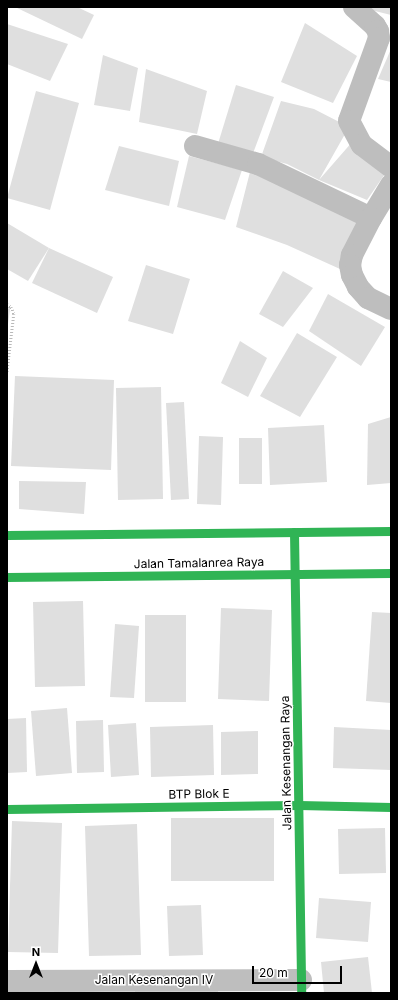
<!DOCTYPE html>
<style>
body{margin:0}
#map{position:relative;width:398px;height:1000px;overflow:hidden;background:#fff;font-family:Inter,sans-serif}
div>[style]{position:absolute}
.building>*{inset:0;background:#dfdfdf}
.path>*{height:2.5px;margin-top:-1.25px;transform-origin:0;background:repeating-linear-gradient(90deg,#b9b9b9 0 1px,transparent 0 3px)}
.street>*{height:22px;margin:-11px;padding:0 11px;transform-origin:11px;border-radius:11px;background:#bebebe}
.fast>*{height:9px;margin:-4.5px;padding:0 4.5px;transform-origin:4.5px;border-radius:4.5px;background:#30b455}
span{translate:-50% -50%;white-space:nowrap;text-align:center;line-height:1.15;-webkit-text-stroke:3px #fff;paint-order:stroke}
.street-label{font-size:12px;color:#000}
.frame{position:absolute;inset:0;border:8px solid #000;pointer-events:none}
.north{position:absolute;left:16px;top:944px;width:40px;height:40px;-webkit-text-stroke:3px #fff;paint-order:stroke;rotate:0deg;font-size:11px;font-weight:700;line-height:16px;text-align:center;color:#000}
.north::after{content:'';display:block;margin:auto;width:14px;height:18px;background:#000;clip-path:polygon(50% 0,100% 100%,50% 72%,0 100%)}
.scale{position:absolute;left:252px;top:966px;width:90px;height:18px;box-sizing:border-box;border:2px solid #000;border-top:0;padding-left:5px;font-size:12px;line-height:14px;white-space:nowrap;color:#000;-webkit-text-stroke:3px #fff;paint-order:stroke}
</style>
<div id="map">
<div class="building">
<i style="clip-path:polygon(15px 7px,77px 7px,94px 15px,82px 39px)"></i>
<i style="clip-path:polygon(372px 7px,391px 7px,391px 15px,371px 10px)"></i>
<i style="clip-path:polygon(305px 23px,357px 56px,333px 103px,281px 82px)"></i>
<i style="clip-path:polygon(7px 24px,68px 44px,50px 81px,7px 64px)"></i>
<i style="clip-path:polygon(391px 49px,391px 82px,378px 79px)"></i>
<i style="clip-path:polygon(103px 55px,138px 68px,130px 111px,94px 105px)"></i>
<i style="clip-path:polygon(146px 69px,207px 91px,197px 134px,139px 122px)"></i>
<i style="clip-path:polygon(236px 85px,274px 97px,252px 156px,217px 147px)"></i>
<i style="clip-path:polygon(36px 91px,79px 103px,50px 210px,7px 198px)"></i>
<i style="clip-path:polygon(281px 101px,314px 109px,349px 127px,319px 180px,353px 141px,389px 168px,367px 200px,319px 180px,287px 164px,261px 157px)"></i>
<i style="clip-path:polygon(119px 146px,179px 161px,169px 206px,105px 190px)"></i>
<i style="clip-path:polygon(189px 156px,242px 170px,225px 220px,177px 207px)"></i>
<i style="clip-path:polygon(251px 168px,363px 216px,340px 269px,287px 245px,236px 227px)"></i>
<i style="clip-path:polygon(7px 223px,49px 248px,28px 281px,7px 269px)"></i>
<i style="clip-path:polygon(49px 248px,113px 277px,97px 313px,32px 283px)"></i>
<i style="clip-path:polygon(146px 265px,190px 279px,173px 334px,128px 321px)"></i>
<i style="clip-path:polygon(283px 271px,313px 288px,283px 327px,259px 314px)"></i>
<i style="clip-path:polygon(328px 294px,385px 327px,361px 366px,309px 331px)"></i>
<i style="clip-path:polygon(7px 308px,10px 309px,8px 324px,7px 324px)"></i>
<i style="clip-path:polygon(297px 333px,337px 357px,300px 417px,260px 396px)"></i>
<i style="clip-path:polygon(240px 341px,267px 358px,248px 397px,221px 383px)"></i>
<i style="clip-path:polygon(15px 376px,114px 380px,111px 470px,11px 466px)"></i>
<i style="clip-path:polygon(161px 387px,163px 499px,118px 500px,116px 388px)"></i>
<i style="clip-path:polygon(184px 402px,189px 499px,171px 500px,166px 403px)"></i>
<i style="clip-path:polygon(391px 417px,391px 483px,367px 485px,368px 424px)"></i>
<i style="clip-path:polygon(324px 425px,327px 482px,270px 485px,268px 428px)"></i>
<i style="clip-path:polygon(199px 436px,223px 437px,221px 505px,197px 504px)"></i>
<i style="clip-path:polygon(239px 438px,262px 438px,262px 484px,239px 484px)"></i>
<i style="clip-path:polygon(19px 481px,86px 482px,84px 514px,19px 509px)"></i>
<i style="clip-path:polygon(83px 601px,85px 686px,35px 687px,33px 602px)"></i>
<i style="clip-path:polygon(221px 608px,272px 610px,269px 701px,218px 699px)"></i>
<i style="clip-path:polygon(372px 612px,391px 613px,391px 703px,366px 701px)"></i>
<i style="clip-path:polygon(145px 615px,186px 615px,186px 702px,145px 702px)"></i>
<i style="clip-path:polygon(115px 624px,139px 626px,134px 698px,110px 697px)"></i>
<i style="clip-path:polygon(67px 708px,72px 773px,36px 776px,31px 711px)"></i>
<i style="clip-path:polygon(26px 718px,27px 772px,7px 773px,7px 719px)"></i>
<i style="clip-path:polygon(103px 720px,104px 772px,77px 773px,76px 721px)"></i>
<i style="clip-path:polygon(136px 723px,139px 775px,111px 777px,108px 725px)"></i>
<i style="clip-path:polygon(213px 725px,214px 775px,151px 777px,150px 727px)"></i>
<i style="clip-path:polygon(334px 727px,391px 730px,391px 770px,333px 768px)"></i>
<i style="clip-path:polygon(258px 731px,258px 774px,221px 775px,221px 732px)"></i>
<i style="clip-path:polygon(171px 818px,274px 818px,274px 881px,171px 881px)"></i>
<i style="clip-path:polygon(12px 821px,62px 823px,58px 953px,8px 952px)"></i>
<i style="clip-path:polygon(137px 824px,141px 955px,89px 956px,85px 826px)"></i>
<i style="clip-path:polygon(385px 828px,386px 873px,339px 874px,338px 829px)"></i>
<i style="clip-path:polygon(319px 898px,371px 902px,368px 942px,316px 938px)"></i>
<i style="clip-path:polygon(201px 905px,203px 955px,169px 956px,167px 906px)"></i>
<i style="clip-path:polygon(368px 957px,372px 993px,324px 993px,321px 962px)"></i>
<i style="clip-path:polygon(218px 987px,218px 993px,135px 993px,135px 988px)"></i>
<i style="clip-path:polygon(54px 990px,106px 992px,106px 993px,54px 993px)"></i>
</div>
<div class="path">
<i style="left:7px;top:304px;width:5px;rotate:37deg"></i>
<i style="left:11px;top:307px;width:8px;rotate:67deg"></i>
<i style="left:14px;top:314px;width:60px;rotate:96.7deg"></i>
</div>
<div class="street">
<i style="left:354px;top:7px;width:28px;rotate:42deg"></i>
<i style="left:375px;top:26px;width:6px;rotate:59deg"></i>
<i style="left:378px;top:31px;width:7px;rotate:82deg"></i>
<i style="left:379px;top:38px;width:88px;rotate:109.9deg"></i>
<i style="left:349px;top:121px;width:27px;rotate:62deg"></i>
<i style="left:362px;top:145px;width:36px;rotate:37deg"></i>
<i style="left:195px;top:146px;width:66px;rotate:15.9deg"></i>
<i style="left:258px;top:164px;width:125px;rotate:25.5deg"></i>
<i style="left:391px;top:185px;width:39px;rotate:121deg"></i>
<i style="left:371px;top:218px;width:42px;rotate:117.2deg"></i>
<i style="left:352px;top:255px;width:10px;rotate:101deg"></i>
<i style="left:350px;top:265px;width:10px;rotate:79deg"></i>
<i style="left:352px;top:275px;width:13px;rotate:63deg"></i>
<i style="left:358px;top:287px;width:15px;rotate:48deg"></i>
<i style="left:368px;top:298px;width:25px;rotate:26deg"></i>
<i style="left:7px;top:981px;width:294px;rotate:-0.2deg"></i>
</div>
<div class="fast">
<i style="left:294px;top:532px;width:461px;rotate:89.1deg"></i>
<i style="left:7px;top:535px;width:384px;rotate:-0.6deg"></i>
<i style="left:7px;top:577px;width:384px;rotate:-0.6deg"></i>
<i style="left:7px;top:809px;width:292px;rotate:-0.8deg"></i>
<i style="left:299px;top:805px;width:92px;rotate:1.2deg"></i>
</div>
<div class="street-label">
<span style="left:199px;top:563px;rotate:-1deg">Jalan Tamalanrea Raya</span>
<span style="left:286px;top:763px;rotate:-91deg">Jalan Kesenangan Raya</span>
<span style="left:199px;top:794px;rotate:-1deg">BTP Blok E</span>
<span style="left:154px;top:980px">Jalan Kesenangan IV</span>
</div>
<div class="frame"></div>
<div class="north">N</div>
<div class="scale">20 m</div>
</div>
